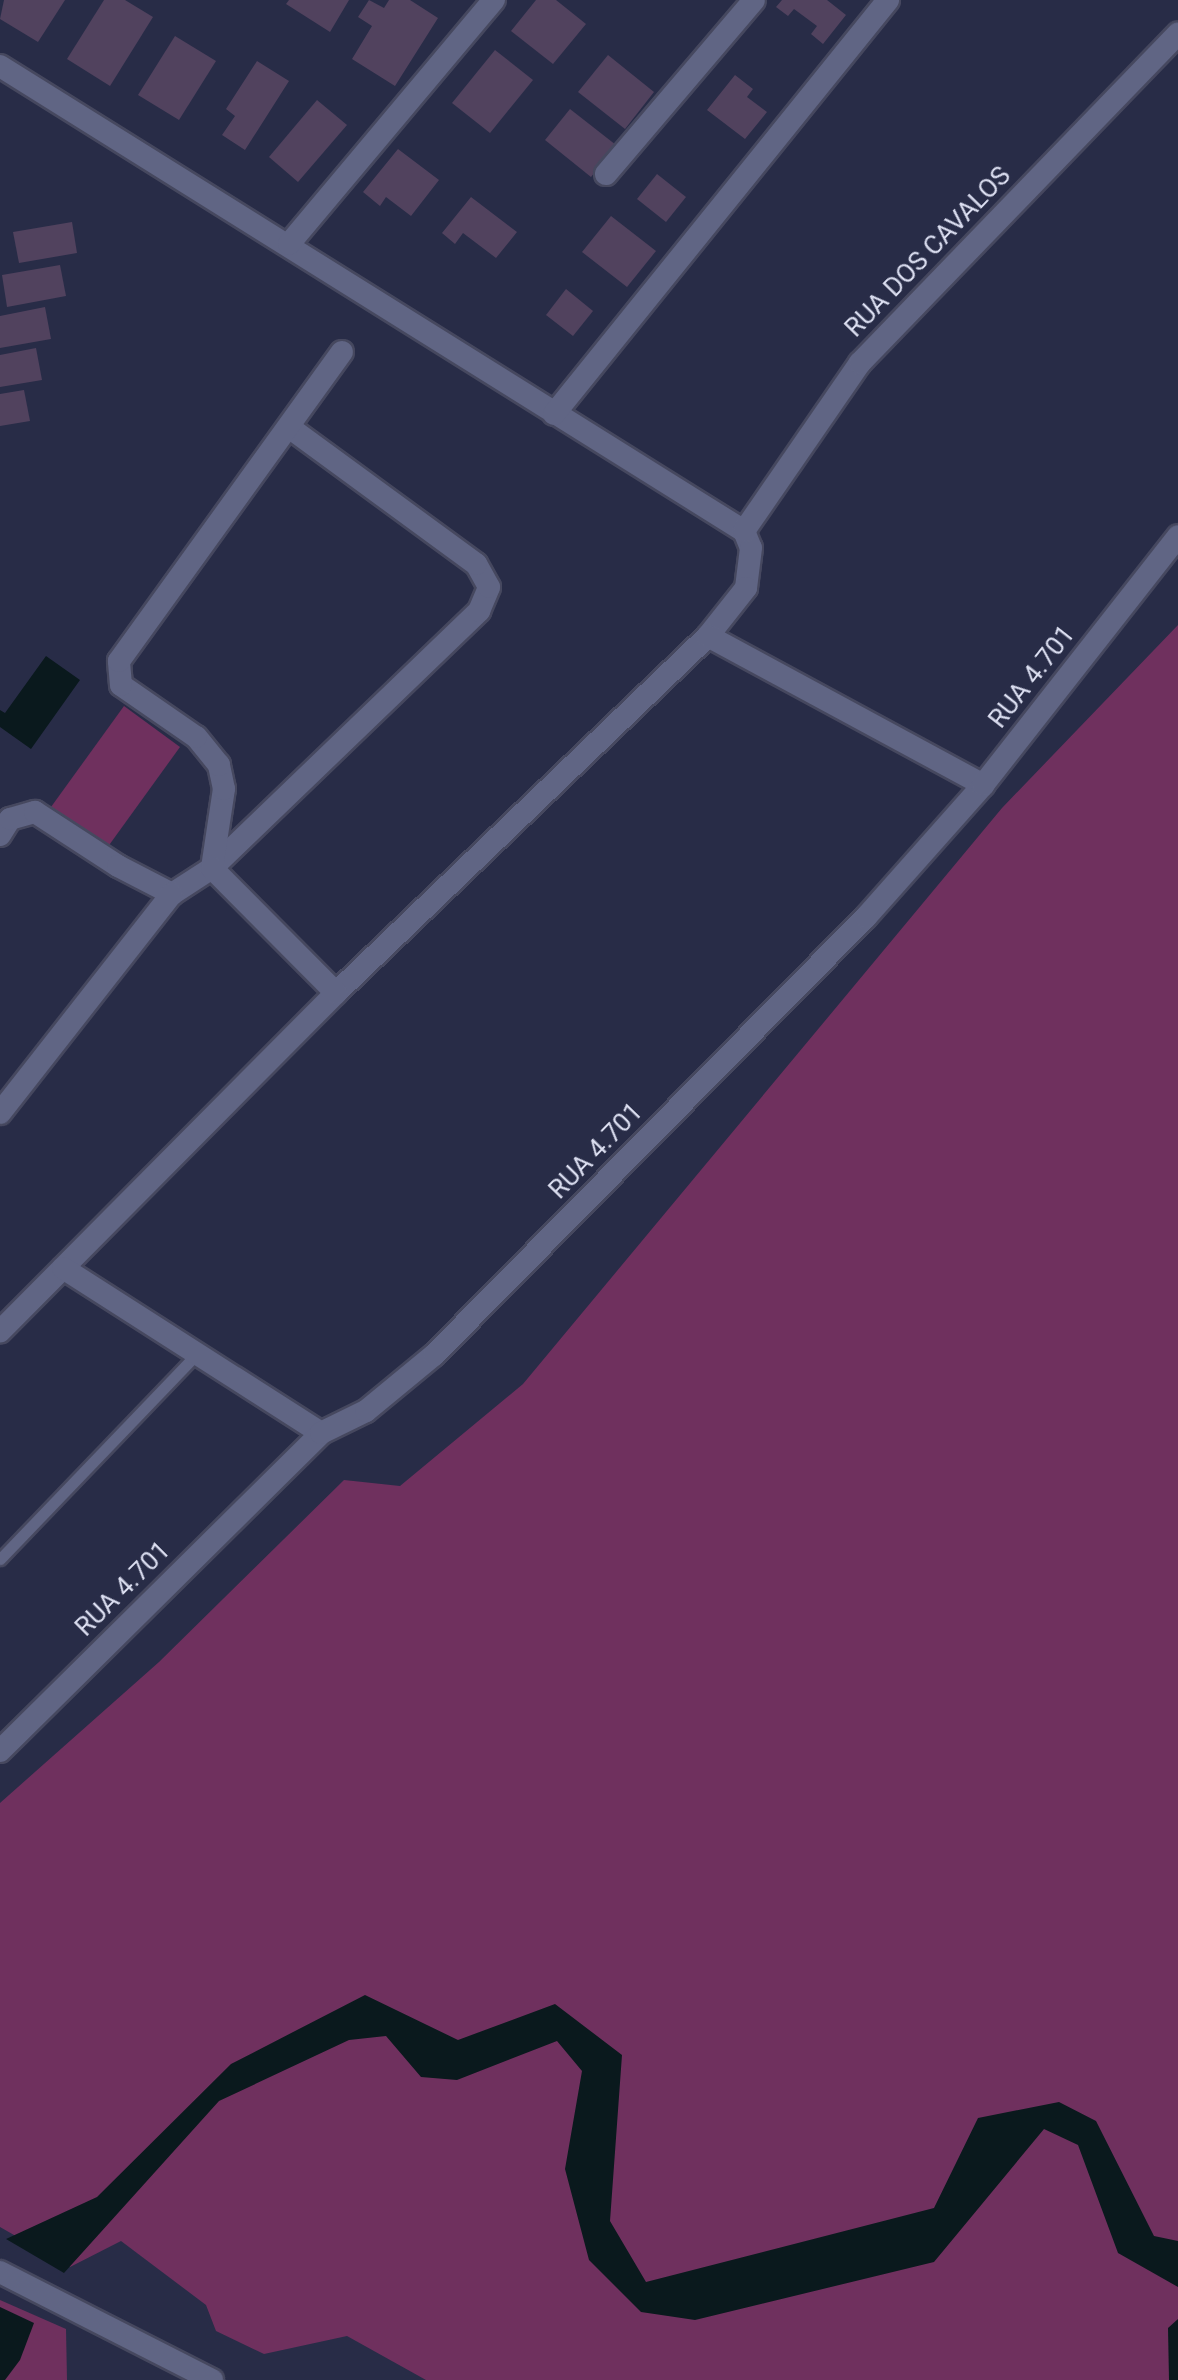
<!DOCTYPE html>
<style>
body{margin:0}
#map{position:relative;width:1178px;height:2380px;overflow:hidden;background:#282c47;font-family:Roboto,sans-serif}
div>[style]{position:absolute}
.green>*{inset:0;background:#6f305e}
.water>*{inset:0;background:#0a191d}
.building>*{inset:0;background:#51425e}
.roads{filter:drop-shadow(2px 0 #46485f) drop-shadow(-2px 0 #46485f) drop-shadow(0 2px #46485f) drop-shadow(0 -2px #46485f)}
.lane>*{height:11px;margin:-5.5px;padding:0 5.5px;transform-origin:5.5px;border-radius:5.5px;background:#606584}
.street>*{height:22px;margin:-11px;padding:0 11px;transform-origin:11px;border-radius:11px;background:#606584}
span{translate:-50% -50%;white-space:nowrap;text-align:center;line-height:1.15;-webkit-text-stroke:6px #282c47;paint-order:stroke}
.street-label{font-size:26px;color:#dcdff1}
</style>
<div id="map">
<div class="green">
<i style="clip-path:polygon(1178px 625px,1178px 2380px,426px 2380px,347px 2336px,264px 2354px,216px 2331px,206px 2305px,121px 2241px,70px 2267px,0 2227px,0 1803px,159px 1662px,344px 1480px,400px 1486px,523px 1384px,1002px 808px)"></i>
<i style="clip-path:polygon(124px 706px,180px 747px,107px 848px,51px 807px)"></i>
<i style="clip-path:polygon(0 2300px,66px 2329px,67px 2380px,0 2380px)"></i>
</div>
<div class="water">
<i style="clip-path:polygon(46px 656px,80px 680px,31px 749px,0 727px,0 710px,5px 713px)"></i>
<i style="clip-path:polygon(365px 1995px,458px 2040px,555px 2004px,622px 2055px,610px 2221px,646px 2282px,934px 2208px,978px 2118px,1059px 2102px,1096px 2121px,1154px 2236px,1178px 2241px,1178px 2287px,1118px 2253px,1078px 2145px,1044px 2129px,934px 2262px,695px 2320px,641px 2312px,589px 2260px,565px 2169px,582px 2071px,557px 2041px,457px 2080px,421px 2077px,386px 2036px,349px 2040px,219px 2101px,64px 2273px,6px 2239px,97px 2197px,231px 2064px)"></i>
<i style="clip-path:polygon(0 2307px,34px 2323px,20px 2360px,5px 2380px,0 2380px)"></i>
<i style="clip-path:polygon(1178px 2319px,1178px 2380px,1169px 2380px,1168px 2328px)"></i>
</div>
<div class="building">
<i style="clip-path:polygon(4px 0,65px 0,38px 42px,0 19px)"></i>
<i style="clip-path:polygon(104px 0,125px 0,153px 17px,110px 86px,67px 59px)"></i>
<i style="clip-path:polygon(289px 0,349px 0,330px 32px,286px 4px)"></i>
<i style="clip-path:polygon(369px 0,384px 8px,389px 0,410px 0,438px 18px,395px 86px,352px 59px,372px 26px,358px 17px)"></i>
<i style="clip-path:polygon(536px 0,556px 0,586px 24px,553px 64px,511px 31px)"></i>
<i style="clip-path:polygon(782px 0,827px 0,846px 15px,823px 44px,811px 34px,817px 26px,794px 9px,788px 16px,776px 7px)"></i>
<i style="clip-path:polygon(175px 36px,216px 61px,179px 120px,138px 95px)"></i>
<i style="clip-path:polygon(495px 50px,533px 80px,490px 133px,452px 103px)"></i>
<i style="clip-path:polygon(608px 55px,654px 92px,625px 129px,578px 92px)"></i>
<i style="clip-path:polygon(257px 61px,289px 81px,245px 150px,222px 135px,235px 116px,226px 109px)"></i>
<i style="clip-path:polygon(735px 75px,753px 89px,747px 97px,767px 112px,745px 139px,707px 110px)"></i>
<i style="clip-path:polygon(317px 100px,347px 125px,298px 182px,269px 157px)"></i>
<i style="clip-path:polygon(570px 109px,616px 145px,591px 177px,545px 140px)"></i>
<i style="clip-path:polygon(398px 149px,439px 180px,411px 216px,386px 197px,380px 206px,363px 192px)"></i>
<i style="clip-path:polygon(657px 174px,686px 197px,666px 222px,637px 199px)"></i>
<i style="clip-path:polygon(471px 197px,517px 232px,496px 258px,463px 233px,455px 244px,442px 233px)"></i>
<i style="clip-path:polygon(611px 216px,656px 251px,627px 287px,582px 252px)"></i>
<i style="clip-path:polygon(72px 222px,77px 253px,19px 263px,13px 232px)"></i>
<i style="clip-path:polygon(60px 265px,66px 296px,7px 307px,2px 275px)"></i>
<i style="clip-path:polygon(566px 289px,593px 311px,573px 336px,546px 315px)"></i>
<i style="clip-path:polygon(45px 307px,51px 339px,0 348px,0 316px)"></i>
<i style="clip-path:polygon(36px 348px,42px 380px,0 387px,0 355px)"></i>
<i style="clip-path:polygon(24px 390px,30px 421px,0 426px,0 394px)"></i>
</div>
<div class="roads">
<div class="lane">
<i style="left:0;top:1559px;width:281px;rotate:-46.2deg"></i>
</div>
<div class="street">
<i style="left:0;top:66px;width:877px;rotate:32.01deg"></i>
<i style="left:744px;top:531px;width:18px;rotate:68deg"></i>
<i style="left:751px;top:548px;width:40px;rotate:97.1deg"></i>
<i style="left:746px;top:588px;width:61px;rotate:128.4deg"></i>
<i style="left:708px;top:636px;width:516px;rotate:136.18deg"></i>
<i style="left:336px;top:993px;width:477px;rotate:134.8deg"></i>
<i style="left:606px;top:174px;width:228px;rotate:-49.6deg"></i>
<i style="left:289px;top:244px;width:319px;rotate:-50deg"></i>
<i style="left:554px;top:414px;width:532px;rotate:-51.1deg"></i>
<i style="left:744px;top:531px;width:204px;rotate:-55.4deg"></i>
<i style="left:860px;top:363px;width:458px;rotate:-46deg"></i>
<i style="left:708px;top:636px;width:313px;rotate:28.4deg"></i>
<i style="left:0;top:835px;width:19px;rotate:-58deg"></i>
<i style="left:10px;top:819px;width:26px;rotate:-16deg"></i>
<i style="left:35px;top:812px;width:99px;rotate:33deg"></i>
<i style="left:118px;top:866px;width:61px;rotate:27.4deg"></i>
<i style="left:172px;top:894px;width:48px;rotate:-33deg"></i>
<i style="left:212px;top:868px;width:371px;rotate:-43.9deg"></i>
<i style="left:479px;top:611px;width:26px;rotate:-67deg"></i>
<i style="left:489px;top:587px;width:26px;rotate:-119deg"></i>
<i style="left:476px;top:564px;width:230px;rotate:-143.8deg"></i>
<i style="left:212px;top:868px;width:80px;rotate:-81.4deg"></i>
<i style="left:224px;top:789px;width:25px;rotate:-102deg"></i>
<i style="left:219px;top:765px;width:36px;rotate:-129deg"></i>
<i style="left:196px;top:737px;width:91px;rotate:-145.3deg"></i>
<i style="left:121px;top:685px;width:24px;rotate:-95deg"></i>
<i style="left:119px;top:661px;width:381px;rotate:-54.2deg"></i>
<i style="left:212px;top:868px;width:176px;rotate:45.2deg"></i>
<i style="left:0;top:1113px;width:278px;rotate:-51.9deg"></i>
<i style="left:63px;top:1268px;width:306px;rotate:32.6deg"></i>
<i style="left:0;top:1751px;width:452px;rotate:-44.7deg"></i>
<i style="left:321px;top:1433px;width:50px;rotate:-26.1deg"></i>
<i style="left:366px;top:1411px;width:88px;rotate:-39.5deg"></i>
<i style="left:434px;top:1355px;width:615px;rotate:-45.4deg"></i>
<i style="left:866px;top:917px;width:176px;rotate:-48.4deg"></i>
<i style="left:983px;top:785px;width:316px;rotate:-51.9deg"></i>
<i style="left:0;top:2272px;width:238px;rotate:27deg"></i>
</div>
</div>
<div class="street-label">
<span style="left:928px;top:252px;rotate:-46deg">RUA DOS CAVALOS</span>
<span style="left:1032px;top:677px;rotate:-52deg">RUA 4.701</span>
<span style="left:596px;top:1151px;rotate:-46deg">RUA 4.701</span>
<span style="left:123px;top:1589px;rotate:-45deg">RUA 4.701</span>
</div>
</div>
